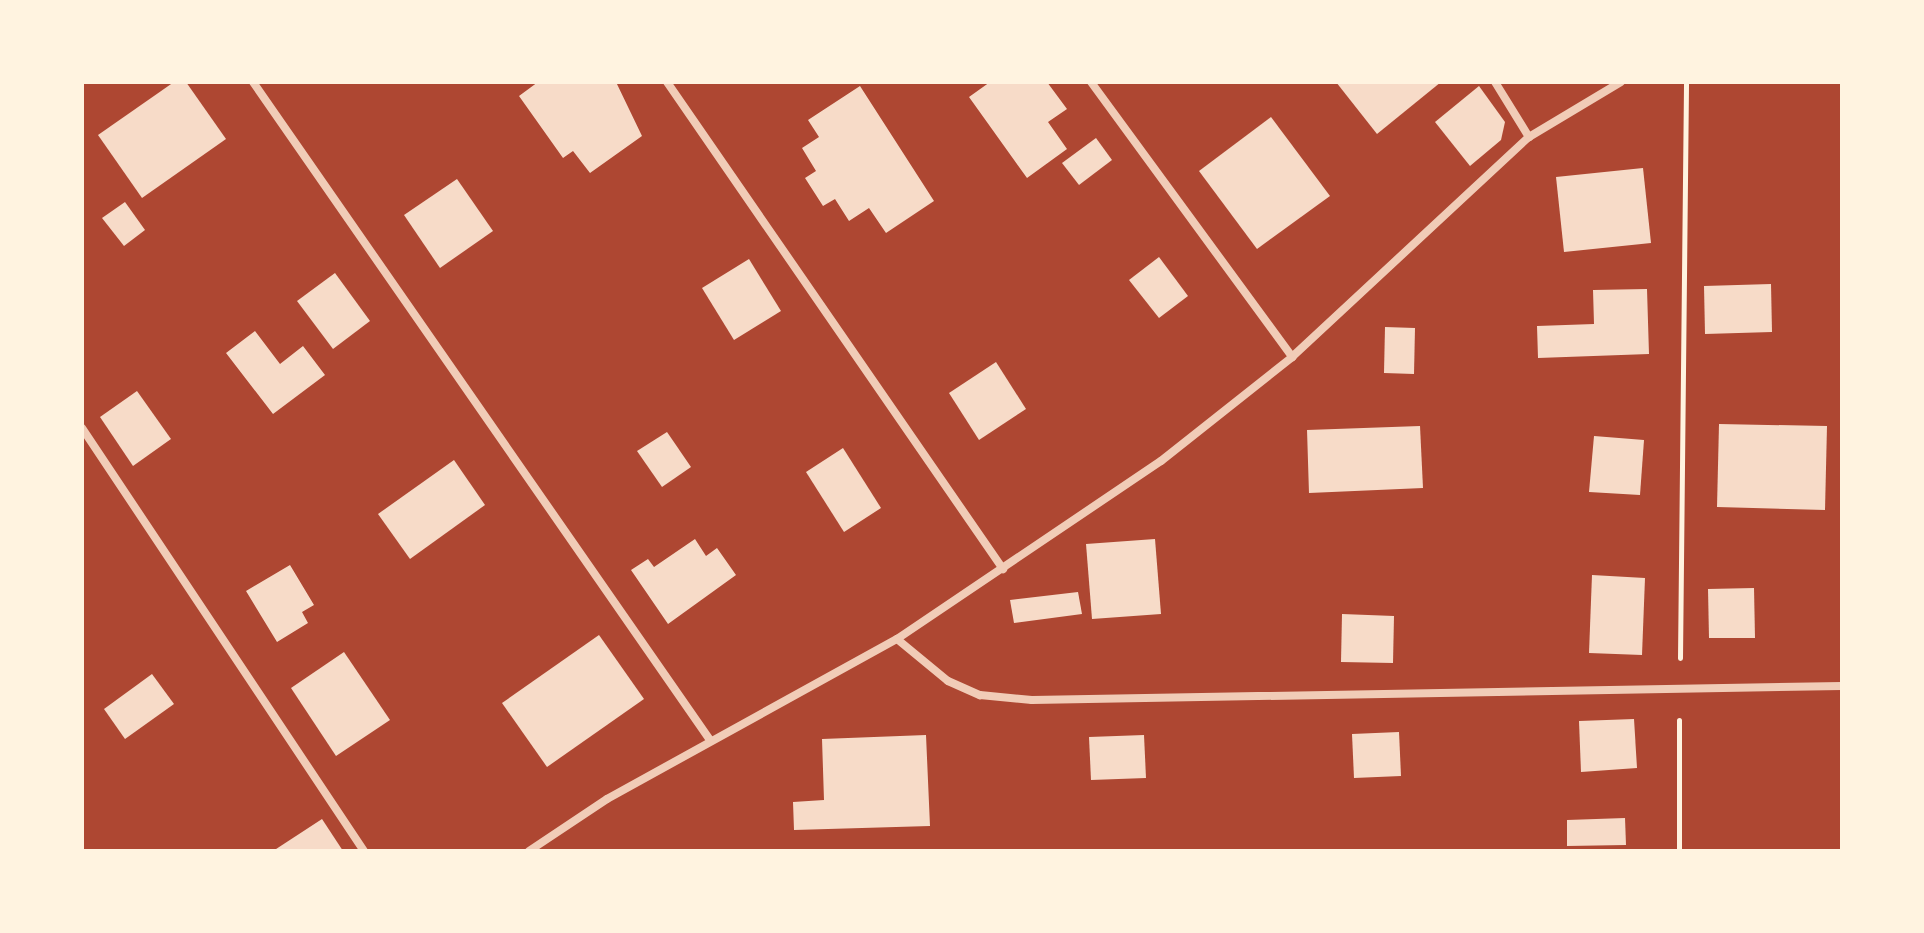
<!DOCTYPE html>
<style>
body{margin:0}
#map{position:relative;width:1924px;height:933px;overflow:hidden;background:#c8553d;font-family:Literata,serif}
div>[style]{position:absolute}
.green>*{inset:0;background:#ae4732}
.building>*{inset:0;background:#f7dbc8}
.path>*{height:5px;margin:-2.5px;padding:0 2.5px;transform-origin:2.5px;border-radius:2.5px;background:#fff3e0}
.minor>*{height:8px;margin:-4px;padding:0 4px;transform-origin:4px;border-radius:4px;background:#f1ccb7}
span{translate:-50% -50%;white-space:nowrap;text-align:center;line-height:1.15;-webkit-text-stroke:8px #fff3e0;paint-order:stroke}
.frame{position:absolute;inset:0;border:84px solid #fff3e0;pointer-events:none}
</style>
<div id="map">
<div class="green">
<i style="clip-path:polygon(82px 82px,1842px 82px,1842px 851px,82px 851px)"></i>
</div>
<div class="building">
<i style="clip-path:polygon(174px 82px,186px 82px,226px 139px,142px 198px,98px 135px)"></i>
<i style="clip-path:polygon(538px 82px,616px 82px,642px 136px,590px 173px,573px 151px,563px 158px,519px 96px)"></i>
<i style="clip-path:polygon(990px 82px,1047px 82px,1067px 109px,1048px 122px,1067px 149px,1027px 178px,969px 97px)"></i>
<i style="clip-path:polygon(1336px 82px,1441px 82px,1377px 134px)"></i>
<i style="clip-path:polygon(860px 86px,934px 201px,886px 233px,869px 208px,849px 221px,835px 199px,823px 206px,805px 178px,816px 171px,802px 148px,819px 137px,808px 120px)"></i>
<i style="clip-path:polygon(1479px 86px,1505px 122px,1501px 140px,1470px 166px,1435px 122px)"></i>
<i style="clip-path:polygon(1271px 117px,1330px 196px,1257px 249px,1199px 171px)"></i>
<i style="clip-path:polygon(1096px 138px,1112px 160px,1079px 185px,1062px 163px)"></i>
<i style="clip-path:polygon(1643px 168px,1651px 243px,1564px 252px,1556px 177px)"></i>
<i style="clip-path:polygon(457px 179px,493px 231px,440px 268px,404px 215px)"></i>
<i style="clip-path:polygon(125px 202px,145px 230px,124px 246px,102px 218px)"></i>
<i style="clip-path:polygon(1159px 257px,1188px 296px,1159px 318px,1129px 280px)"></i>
<i style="clip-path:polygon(749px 259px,781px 311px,734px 340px,702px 288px)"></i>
<i style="clip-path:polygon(335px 273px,370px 321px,333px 349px,297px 301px)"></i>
<i style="clip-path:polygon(1771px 284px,1772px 332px,1705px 334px,1704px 286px)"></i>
<i style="clip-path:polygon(1647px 289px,1649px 354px,1538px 358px,1537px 326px,1594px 324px,1593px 290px)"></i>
<i style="clip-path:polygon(1385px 327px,1415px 328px,1414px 374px,1384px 373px)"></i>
<i style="clip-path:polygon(255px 331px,280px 364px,303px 346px,325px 375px,273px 414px,226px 353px)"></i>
<i style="clip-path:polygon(996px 362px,1026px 409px,979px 440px,949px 393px)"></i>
<i style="clip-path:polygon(137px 391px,171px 439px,133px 466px,100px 417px)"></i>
<i style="clip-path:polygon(1719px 424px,1827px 426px,1825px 510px,1717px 507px)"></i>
<i style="clip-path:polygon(1420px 426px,1423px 488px,1309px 493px,1307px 430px)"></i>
<i style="clip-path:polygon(667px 432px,691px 467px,662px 487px,637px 451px)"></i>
<i style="clip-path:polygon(1594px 436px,1644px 440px,1640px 495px,1589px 492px)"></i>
<i style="clip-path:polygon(843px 448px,881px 508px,844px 532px,806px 472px)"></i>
<i style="clip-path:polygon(454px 460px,485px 505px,410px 559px,378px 514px)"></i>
<i style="clip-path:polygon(695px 539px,706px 556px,717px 548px,736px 575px,668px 624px,631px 570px,648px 559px,654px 567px)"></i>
<i style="clip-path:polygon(1155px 539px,1161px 614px,1092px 619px,1086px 544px)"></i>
<i style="clip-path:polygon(290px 565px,314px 605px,302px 612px,308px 623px,277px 642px,246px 591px)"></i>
<i style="clip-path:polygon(1592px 575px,1645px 578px,1642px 655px,1589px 653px)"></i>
<i style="clip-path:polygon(1754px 588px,1755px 638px,1709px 638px,1708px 589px)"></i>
<i style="clip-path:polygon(1078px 592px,1082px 614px,1014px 623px,1010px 600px)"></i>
<i style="clip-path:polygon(1342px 614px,1394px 616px,1393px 663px,1341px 662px)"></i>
<i style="clip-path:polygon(599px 635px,644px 699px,547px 767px,502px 703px)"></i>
<i style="clip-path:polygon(344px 652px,390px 720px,336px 756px,291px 688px)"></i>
<i style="clip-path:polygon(152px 674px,174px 704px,125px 739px,104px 709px)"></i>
<i style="clip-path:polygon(1634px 719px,1637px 768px,1581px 772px,1579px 721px)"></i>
<i style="clip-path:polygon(1399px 732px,1401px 776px,1354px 778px,1352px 734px)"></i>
<i style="clip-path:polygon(926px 735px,930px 826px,794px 830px,793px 802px,824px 800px,822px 739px)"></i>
<i style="clip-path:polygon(1144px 735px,1146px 778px,1091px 780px,1089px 737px)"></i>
<i style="clip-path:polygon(1625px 818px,1626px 845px,1567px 846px,1567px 820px)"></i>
<i style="clip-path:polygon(322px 819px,343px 851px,273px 851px)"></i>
</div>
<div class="path">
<i style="left:1680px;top:658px;width:576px;rotate:-89.4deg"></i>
<i style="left:1679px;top:851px;width:131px;rotate:-90deg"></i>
</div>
<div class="minor">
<i style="left:253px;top:82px;width:801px;rotate:55.22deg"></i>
<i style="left:667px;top:82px;width:592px;rotate:55.4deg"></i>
<i style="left:1091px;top:82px;width:341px;rotate:53.8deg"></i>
<i style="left:1495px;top:82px;width:65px;rotate:58.3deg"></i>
<i style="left:82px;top:428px;width:508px;rotate:56.31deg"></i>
<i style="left:897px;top:639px;width:66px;rotate:39.5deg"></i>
<i style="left:948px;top:681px;width:35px;rotate:24deg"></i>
<i style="left:980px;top:695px;width:52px;rotate:5.5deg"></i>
<i style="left:1032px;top:700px;width:810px;rotate:-0.99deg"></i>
<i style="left:529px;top:851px;width:94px;rotate:-33.7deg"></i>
<i style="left:607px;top:799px;width:331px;rotate:-28.9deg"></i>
<i style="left:897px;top:639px;width:318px;rotate:-34deg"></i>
<i style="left:1161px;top:461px;width:167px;rotate:-38.4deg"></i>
<i style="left:1292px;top:357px;width:323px;rotate:-42.9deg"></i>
<i style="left:1529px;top:137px;width:107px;rotate:-30.9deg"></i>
</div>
<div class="frame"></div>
</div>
